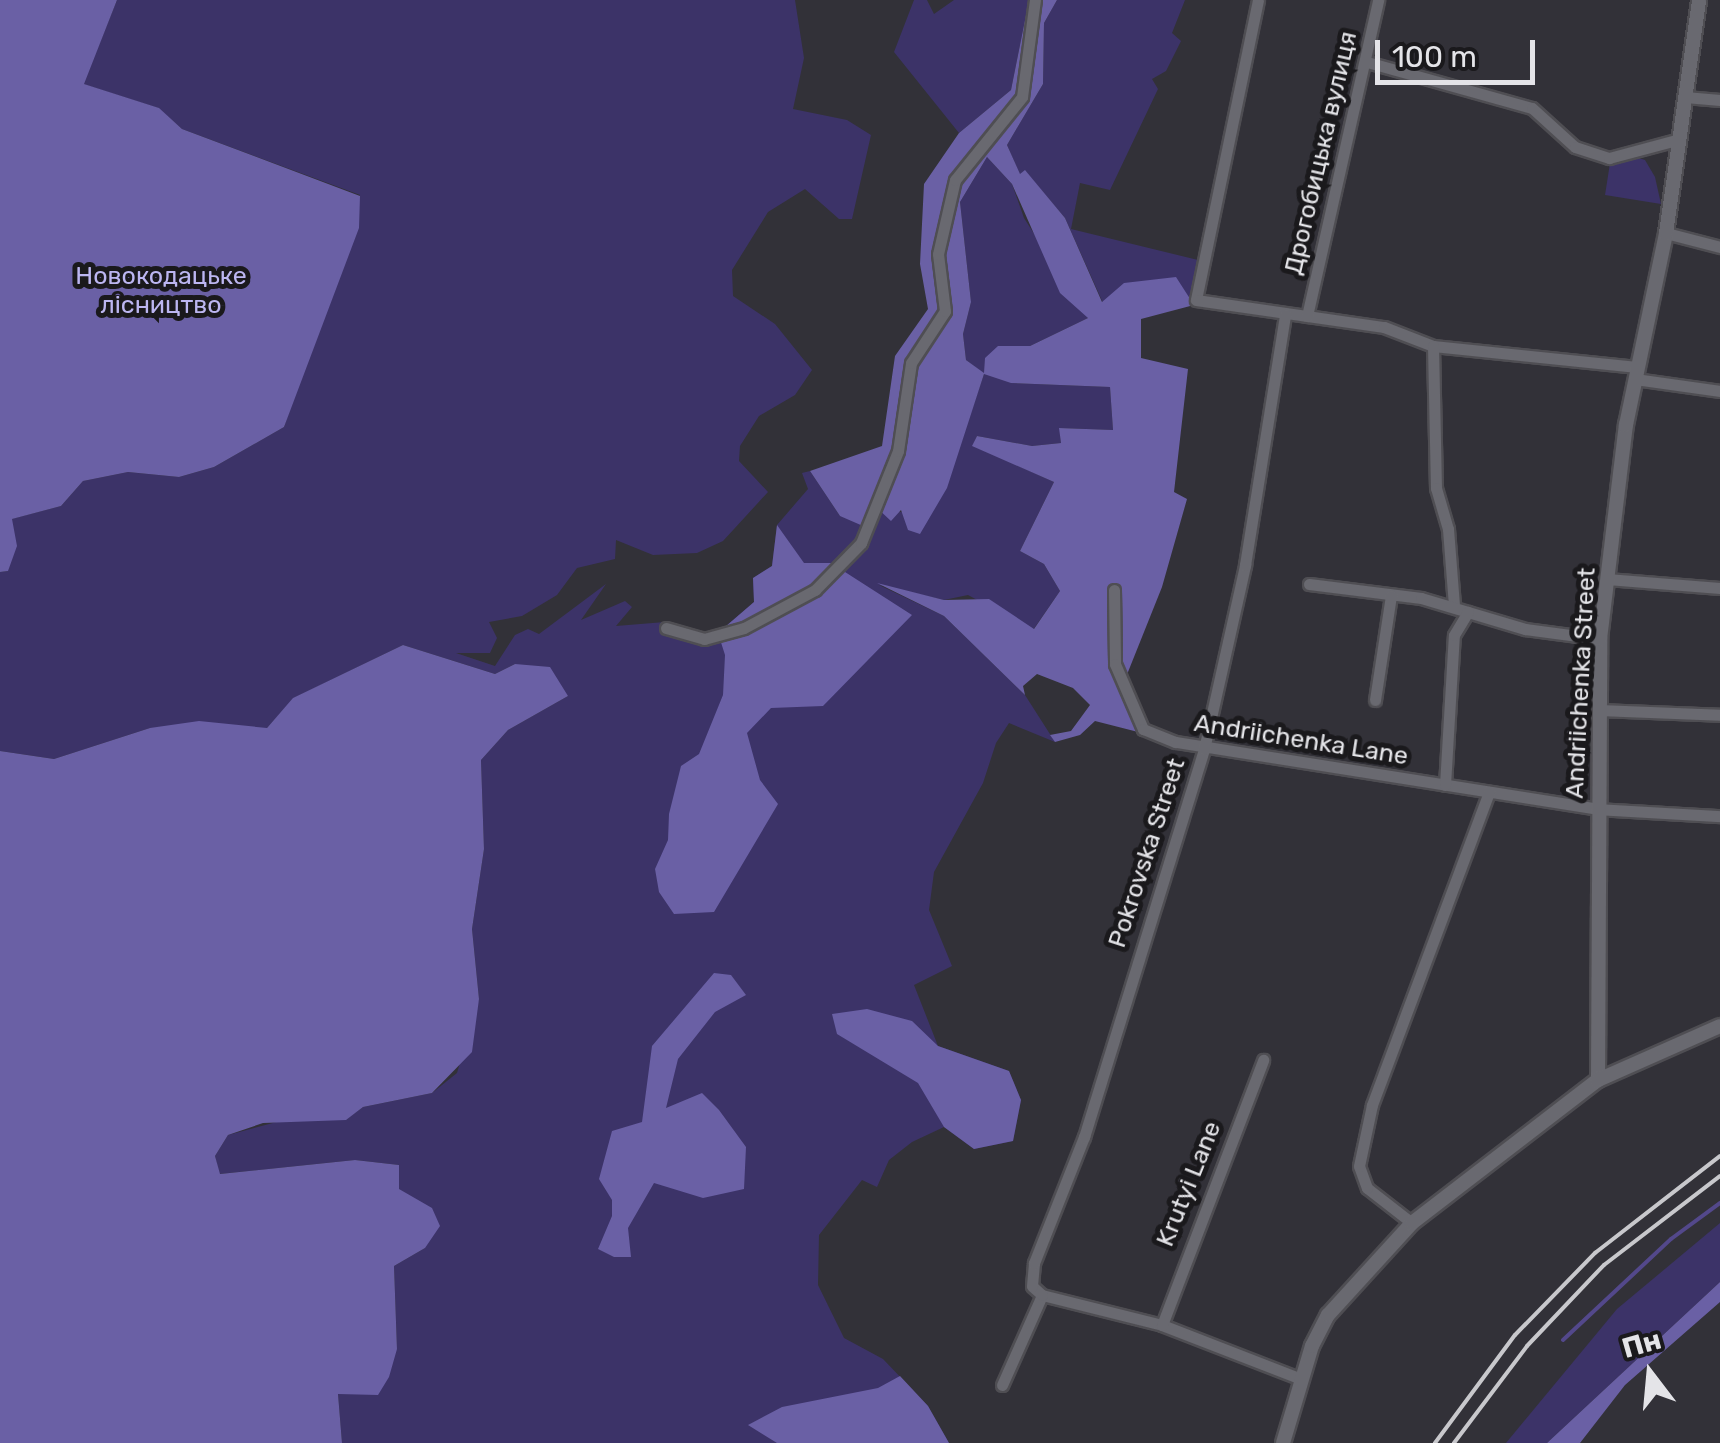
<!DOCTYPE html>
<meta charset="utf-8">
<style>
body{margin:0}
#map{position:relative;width:1720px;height:1443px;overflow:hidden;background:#323138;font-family:Rubik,sans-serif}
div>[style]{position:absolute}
.green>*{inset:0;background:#3c3368}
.forest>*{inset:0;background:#6a60a5}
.stream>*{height:4px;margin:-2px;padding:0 2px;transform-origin:2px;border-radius:2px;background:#53488b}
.roads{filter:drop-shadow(2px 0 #4f4e53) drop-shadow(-2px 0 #4f4e53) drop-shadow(0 2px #4f4e53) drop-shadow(0 -2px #4f4e53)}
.minor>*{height:11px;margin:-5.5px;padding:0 5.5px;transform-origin:5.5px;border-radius:5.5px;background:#696970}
.tertiary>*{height:14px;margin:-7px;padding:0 7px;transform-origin:7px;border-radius:7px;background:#696970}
.rail>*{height:4px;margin:-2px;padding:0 2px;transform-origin:2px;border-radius:2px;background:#c8c8cc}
span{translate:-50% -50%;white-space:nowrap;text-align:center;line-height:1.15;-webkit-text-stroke:10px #1a191c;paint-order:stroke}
.street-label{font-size:25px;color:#e4e4e8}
.park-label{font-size:25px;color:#bcb6f1}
.north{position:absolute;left:1600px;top:1323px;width:100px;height:100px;-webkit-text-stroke:8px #1a191c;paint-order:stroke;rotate:344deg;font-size:28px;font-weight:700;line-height:40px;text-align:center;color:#e4e4e8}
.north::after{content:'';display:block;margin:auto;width:35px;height:45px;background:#e4e4e8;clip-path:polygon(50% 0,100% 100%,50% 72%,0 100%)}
.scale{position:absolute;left:1375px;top:40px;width:160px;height:45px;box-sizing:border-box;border:5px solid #e4e4e8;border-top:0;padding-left:12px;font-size:30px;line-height:35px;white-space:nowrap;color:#e4e4e8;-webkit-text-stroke:8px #1a191c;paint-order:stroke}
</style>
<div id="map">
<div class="green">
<i style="clip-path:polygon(117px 0,795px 0,804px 58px,793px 109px,847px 120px,871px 135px,852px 219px,839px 219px,805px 189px,768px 212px,732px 270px,733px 296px,775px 324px,812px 370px,795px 395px,759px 416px,740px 446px,739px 461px,768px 492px,723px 541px,697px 553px,653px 555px,616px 540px,615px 559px,577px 568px,557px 595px,522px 616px,489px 622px,497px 638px,490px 653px,456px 653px,495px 666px,515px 635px,528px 629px,539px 634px,606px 584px,581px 620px,625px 601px,632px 607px,616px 626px,665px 622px,704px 636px,718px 633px,754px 602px,753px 578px,772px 566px,777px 525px,808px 489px,802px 473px,810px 471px,840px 516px,876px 507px,906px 513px,973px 406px,984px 374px,966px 360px,963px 334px,971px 302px,960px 202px,987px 157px,1012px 184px,1024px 218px,1088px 318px,1030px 346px,998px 346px,1012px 383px,1110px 387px,1113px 430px,1060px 428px,1061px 443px,1032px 446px,977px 436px,973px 445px,1054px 482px,1020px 551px,1044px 564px,1060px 591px,1033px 630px,968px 595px,944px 600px,879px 585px,944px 616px,1025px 695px,1055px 742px,1009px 723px,996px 743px,983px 783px,934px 872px,929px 910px,952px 966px,914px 985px,938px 1046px,1009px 1071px,1021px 1100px,1013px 1141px,974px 1149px,944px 1127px,912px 1142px,889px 1160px,877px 1187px,862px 1180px,819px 1235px,818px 1285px,844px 1338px,883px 1359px,928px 1406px,949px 1443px,342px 1443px,338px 1394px,356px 1393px,397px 1349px,394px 1266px,425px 1248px,399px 1189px,399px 1165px,355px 1160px,219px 1174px,215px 1156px,228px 1135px,284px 1120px,345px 1120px,363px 1107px,432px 1093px,457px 1073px,479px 999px,472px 929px,484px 849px,481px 760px,508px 730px,568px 696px,515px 664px,495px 674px,403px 645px,294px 698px,267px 728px,150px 728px,54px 759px,0 751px,0 572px,8px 571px,11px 519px,61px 506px,83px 481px,128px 472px,179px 477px,214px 467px,284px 427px,360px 195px,182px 129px,158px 108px,83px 84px)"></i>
<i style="clip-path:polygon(914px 0,927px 0,934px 14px,954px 0,1029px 0,1011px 90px,959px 133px,894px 52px)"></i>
<i style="clip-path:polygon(1057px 0,1185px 0,1172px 33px,1181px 41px,1166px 71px,1152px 79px,1158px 89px,1110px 190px,1080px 183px,1071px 229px,1198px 260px,1193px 298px,1103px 303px,1065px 218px,1025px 171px,1020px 175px,1007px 145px,1043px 84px,1044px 23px)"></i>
<i style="clip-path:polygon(1632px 156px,1645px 160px,1655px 177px,1661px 204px,1605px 195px,1610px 163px)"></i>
<i style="clip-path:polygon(1720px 1223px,1720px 1282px,1547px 1443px,1506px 1443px,1617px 1309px)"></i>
</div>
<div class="forest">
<i style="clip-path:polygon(0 0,117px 0,84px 84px,159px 108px,182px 129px,360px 196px,359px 228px,284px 427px,214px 467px,179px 477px,128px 472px,83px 481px,61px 506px,12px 519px,17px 546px,8px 571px,0 572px)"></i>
<i style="clip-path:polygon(evenodd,1029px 0,1057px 0,1044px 23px,1043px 84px,1007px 145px,1020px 174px,1025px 170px,1065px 218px,1102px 302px,1124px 283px,1176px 277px,1194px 305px,1141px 319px,1141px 358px,1188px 369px,1174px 492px,1187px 499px,1162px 587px,1124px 682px,1142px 733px,1095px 721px,1080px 735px,1055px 742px,1050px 735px,1071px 731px,1090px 705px,1073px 688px,1037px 674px,1023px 686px,1025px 695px,944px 616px,877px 583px,944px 600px,989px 599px,1034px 629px,1060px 591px,1044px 564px,1020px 551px,1054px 482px,972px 446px,977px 436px,1032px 446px,1061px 443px,1059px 428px,1113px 430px,1110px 387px,1011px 383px,984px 374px,947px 488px,920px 534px,908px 530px,901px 510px,891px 521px,876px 507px,863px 526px,840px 516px,810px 471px,882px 446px,895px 356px,928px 309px,920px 264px,924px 184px,959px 133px,1011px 90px,1029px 0,987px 157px,1012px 184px,1060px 293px,1088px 318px,1030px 346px,998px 346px,985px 358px,984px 373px,966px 360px,963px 334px,971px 302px,960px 202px,987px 157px)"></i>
<i style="clip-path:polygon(777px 525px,804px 563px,831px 563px,912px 615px,823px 706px,771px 708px,747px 733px,760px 780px,778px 804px,714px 912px,674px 914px,659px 892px,655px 869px,668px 840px,669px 814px,681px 766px,699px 754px,723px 695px,725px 655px,718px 633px,754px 602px,753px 578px,772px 566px)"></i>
<i style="clip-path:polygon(403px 645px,495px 674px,515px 664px,550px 667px,568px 696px,508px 730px,481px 760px,484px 849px,472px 929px,479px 999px,472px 1052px,432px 1093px,363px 1107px,346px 1120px,263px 1123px,228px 1135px,215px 1156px,220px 1174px,355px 1160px,399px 1165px,399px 1189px,432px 1208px,440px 1226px,425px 1248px,394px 1266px,397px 1349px,389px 1377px,378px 1395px,338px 1394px,342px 1443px,0 1443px,0 751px,54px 759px,150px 728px,199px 721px,267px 728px,293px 698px)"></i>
<i style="clip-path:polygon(714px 973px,731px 975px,746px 995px,715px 1012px,678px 1059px,666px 1108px,702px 1093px,719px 1110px,746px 1147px,744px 1189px,703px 1198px,654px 1183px,628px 1228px,631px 1257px,614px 1257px,598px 1249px,612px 1216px,612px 1200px,599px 1179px,612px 1131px,642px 1122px,652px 1046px)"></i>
<i style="clip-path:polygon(867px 1009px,912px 1021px,938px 1046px,1009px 1071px,1021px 1100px,1013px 1141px,974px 1149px,944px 1127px,918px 1083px,837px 1034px,832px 1014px)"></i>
<i style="clip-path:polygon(1720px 1282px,1720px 1302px,1625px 1385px,1580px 1443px,1547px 1443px)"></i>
<i style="clip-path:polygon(900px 1376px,928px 1406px,949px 1443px,777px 1443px,748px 1425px,782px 1407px,878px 1388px)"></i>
</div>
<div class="stream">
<i style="left:1563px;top:1340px;width:148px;rotate:-43.1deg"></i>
<i style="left:1671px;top:1239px;width:61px;rotate:-36.3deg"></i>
</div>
<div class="roads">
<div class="minor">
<i style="left:1258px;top:0;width:306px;rotate:101.7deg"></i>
<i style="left:1196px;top:300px;width:190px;rotate:8.2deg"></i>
<i style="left:1384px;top:327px;width:53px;rotate:21.2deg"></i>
<i style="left:1433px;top:346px;width:205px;rotate:5.9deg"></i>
<i style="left:1367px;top:62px;width:171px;rotate:15.6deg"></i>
<i style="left:1532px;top:108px;width:58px;rotate:42.2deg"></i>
<i style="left:1575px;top:147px;width:36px;rotate:18deg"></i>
<i style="left:1609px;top:158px;width:73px;rotate:-15deg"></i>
<i style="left:1685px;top:97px;width:35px;rotate:5deg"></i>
<i style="left:1666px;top:233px;width:56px;rotate:14.5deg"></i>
<i style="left:1307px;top:316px;width:324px;rotate:-77.3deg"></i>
<i style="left:1433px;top:346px;width:142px;rotate:88.8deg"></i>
<i style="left:1436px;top:488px;width:43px;rotate:73.7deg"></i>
<i style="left:1448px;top:529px;width:77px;rotate:85.5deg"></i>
<i style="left:1635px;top:379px;width:86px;rotate:8deg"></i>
<i style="left:1607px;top:579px;width:113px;rotate:4.6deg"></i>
<i style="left:1309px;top:584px;width:113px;rotate:7.1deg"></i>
<i style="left:1421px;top:598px;width:109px;rotate:16.6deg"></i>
<i style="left:1525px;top:629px;width:76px;rotate:7.6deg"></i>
<i style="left:1114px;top:590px;width:74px;rotate:89.2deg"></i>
<i style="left:1115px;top:664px;width:71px;rotate:66.7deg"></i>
<i style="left:1143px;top:729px;width:35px;rotate:22deg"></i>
<i style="left:1176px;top:742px;width:426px;rotate:9deg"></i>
<i style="left:1597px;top:809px;width:123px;rotate:3.3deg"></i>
<i style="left:666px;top:628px;width:40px;rotate:16deg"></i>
<i style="left:704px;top:639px;width:41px;rotate:-15.4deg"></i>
<i style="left:744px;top:628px;width:81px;rotate:-28.2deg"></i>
<i style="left:815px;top:590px;width:66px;rotate:-45.6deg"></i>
<i style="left:861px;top:543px;width:99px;rotate:-68.1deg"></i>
<i style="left:898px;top:451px;width:89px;rotate:-81.6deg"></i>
<i style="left:911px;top:363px;width:62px;rotate:-56.8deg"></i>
<i style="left:945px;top:311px;width:57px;rotate:-97deg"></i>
<i style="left:938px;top:254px;width:76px;rotate:-77.1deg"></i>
<i style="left:955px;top:180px;width:107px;rotate:-51.1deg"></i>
<i style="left:1022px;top:97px;width:98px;rotate:-82.4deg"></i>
<i style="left:1375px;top:700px;width:106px;rotate:-81.3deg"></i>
<i style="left:1598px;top:710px;width:122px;rotate:2.3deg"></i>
<i style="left:1445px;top:785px;width:150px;rotate:-86.6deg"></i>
<i style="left:1454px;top:635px;width:27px;rotate:-59deg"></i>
<i style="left:1412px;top:1223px;width:57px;rotate:-142.1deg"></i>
<i style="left:1367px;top:1188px;width:23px;rotate:-110deg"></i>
<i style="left:1359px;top:1166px;width:62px;rotate:-78deg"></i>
<i style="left:1372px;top:1105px;width:334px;rotate:-69.5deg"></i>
<i style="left:1042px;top:1295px;width:124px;rotate:14deg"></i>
<i style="left:1162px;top:1325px;width:149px;rotate:21.2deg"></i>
<i style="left:1162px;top:1325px;width:284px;rotate:-69.1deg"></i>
<i style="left:1002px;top:1385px;width:98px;rotate:-66deg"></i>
<i style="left:1042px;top:1295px;width:13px;rotate:-138deg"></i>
<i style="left:1032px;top:1286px;width:23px;rotate:-85deg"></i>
<i style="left:1034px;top:1263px;width:136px;rotate:-68.4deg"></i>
<i style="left:1084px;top:1137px;width:406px;rotate:-72.8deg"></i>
<i style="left:1204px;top:749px;width:189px;rotate:-77.4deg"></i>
<i style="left:1245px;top:565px;width:254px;rotate:-80.9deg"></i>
</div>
<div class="tertiary">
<i style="left:1598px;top:1080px;width:441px;rotate:-89.7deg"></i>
<i style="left:1600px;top:639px;width:216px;rotate:-83.1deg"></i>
<i style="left:1626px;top:425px;width:196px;rotate:-78.2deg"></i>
<i style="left:1666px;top:233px;width:235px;rotate:-81.9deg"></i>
<i style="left:1283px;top:1443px;width:101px;rotate:-73.4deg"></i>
<i style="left:1312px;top:1346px;width:35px;rotate:-63deg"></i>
<i style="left:1328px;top:1315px;width:125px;rotate:-47.6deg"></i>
<i style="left:1412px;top:1223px;width:235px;rotate:-37.6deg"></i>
<i style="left:1598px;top:1080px;width:133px;rotate:-23.9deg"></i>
</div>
</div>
<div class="rail">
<i style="left:1435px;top:1443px;width:134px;rotate:-53.5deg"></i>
<i style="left:1515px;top:1335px;width:115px;rotate:-45.7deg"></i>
<i style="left:1595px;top:1253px;width:158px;rotate:-37.8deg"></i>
<i style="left:1454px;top:1443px;width:121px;rotate:-53deg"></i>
<i style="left:1527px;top:1346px;width:112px;rotate:-46.5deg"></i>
<i style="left:1604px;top:1265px;width:146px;rotate:-37.5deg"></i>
</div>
<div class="street-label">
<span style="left:1321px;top:153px;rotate:-77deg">Дрогобицька вулиця</span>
<span style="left:1581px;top:683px;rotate:-87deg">Andriichenka Street</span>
<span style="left:1301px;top:740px;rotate:9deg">Andriichenka Lane</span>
<span style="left:1147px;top:853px;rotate:-72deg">Pokrovska Street</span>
<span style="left:1189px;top:1184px;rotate:-68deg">Krutyi Lane</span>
</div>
<div class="park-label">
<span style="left:161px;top:291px">Новокодацьке<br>лісництво</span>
</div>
<div class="north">Пн</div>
<div class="scale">100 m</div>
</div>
